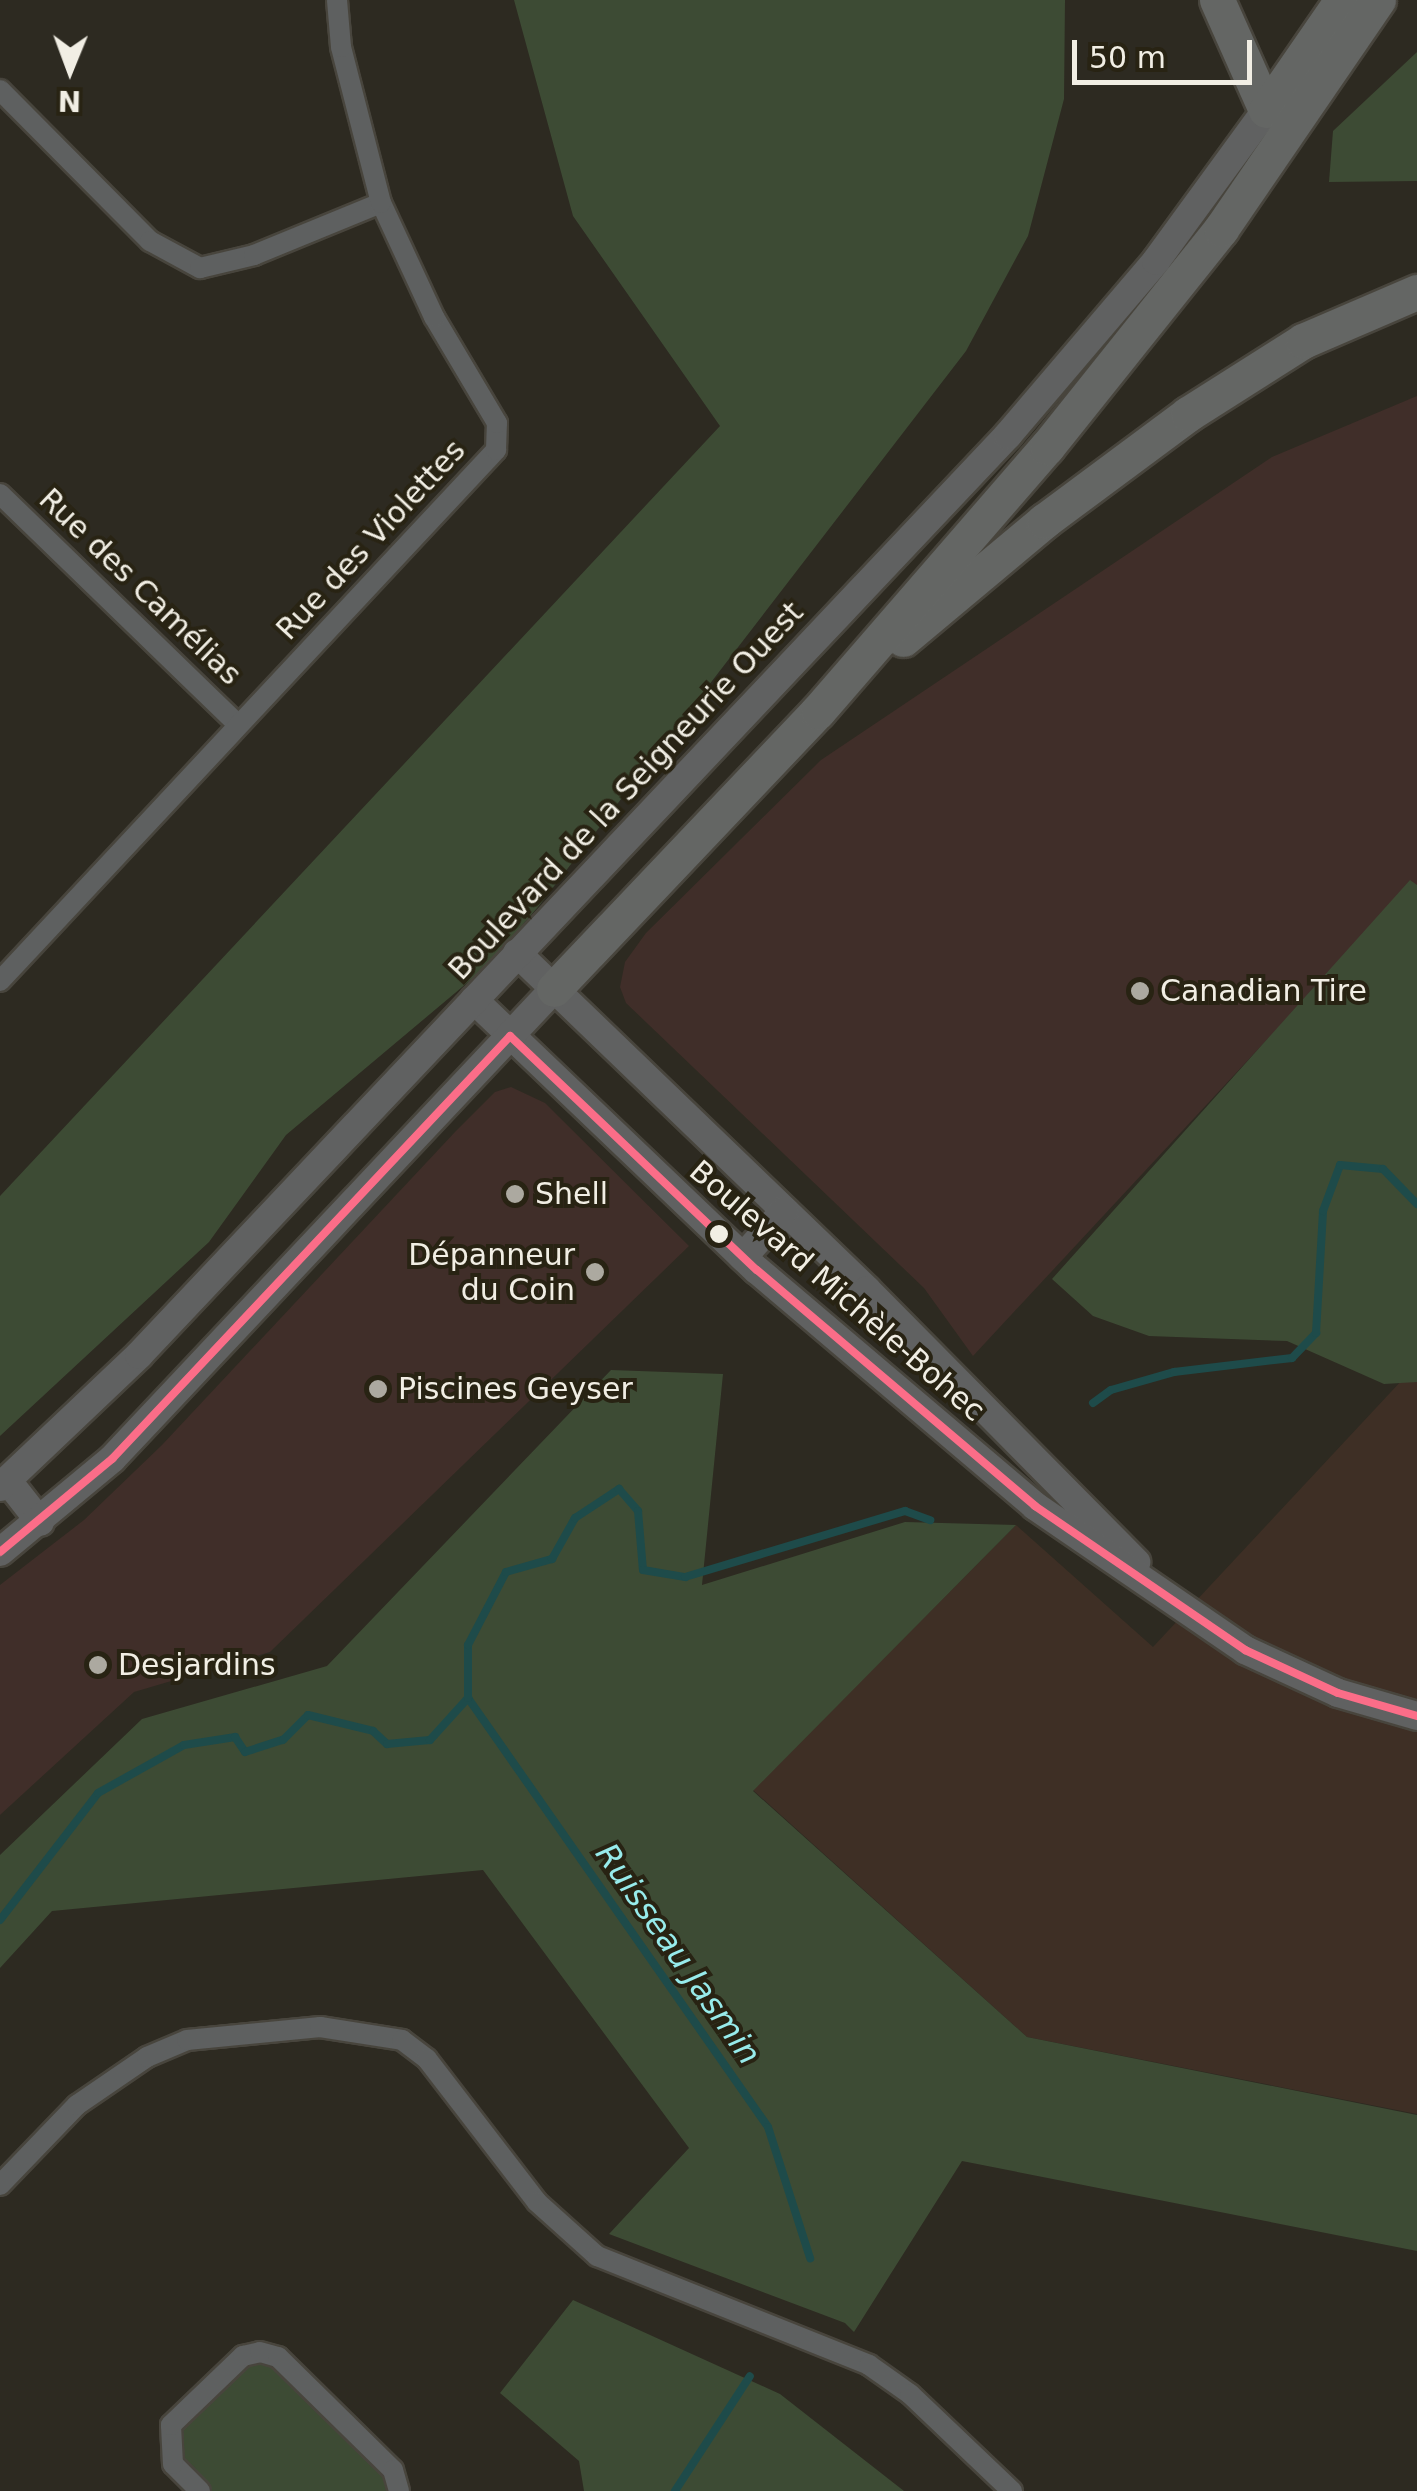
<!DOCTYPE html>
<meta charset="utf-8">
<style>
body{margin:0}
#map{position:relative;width:1417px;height:2491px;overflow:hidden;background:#2d2a21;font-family:"DejaVu Sans",sans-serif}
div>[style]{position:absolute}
.commercial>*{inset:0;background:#402e29}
.industrial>*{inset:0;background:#3e2f25}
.green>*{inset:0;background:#3d4b34}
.stream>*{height:8px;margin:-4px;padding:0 4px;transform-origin:4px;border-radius:4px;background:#1e4b4a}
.roads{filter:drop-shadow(2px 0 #48453d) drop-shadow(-2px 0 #48453d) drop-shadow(0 2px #48453d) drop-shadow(0 -2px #48453d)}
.street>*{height:20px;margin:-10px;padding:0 10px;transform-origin:10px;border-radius:10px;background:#5e6060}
.secondary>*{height:28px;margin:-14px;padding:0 14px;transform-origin:14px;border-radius:14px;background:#606161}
.highway>*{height:35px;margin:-17.5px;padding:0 17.5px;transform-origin:17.5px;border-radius:17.5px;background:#646664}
.bus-1>*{height:8px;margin:-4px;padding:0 4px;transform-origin:4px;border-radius:4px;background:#fb6d88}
.dots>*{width:28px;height:28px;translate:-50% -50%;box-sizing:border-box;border:5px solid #282313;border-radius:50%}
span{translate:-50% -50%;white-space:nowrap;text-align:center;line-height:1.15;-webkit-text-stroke:8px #282313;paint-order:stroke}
.street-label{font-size:30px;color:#f1eee4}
.poi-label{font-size:30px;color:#f1eee4}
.left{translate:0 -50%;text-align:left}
.right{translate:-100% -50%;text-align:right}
.water-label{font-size:32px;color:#97ebeb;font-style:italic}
.north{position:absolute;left:20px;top:20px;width:100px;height:100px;-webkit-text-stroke:8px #282313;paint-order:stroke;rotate:181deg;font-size:28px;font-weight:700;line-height:40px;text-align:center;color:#f1eee4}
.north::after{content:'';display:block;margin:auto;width:35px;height:45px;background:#f1eee4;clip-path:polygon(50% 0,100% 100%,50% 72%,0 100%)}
.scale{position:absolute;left:1072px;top:40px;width:180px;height:45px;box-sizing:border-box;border:5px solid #f1eee4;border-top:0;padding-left:12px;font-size:30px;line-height:35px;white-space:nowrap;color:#f1eee4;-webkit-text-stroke:8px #282313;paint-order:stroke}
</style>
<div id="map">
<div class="commercial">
<i style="clip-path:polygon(1417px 396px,1417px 896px,1407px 889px,973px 1356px,924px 1288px,626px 1003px,620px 987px,625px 962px,646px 933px,821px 760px,1272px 457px)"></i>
<i style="clip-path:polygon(511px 1087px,545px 1103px,689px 1246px,270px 1652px,134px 1692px,0 1815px,0 1585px,84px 1520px,162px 1445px,455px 1132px,495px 1092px)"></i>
</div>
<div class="industrial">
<i style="clip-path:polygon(1417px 1364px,1417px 2114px,1027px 2037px,753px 1790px,1016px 1525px,1153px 1647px)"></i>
</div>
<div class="green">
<i style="clip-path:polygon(514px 0,1065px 0,1064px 99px,1028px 236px,966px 351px,538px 907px,486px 967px,286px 1135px,209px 1242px,0 1436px,0 1196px,720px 426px,573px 216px)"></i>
<i style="clip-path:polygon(1417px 52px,1417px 181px,1329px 182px,1333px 131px)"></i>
<i style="clip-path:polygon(1410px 880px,1417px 885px,1417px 1382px,1384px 1384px,1287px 1341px,1149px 1336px,1093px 1316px,1052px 1279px)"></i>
<i style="clip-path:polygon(611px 1370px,723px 1374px,702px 1585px,905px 1522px,1016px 1525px,753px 1791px,1027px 2037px,1417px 2115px,1417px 2251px,962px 2161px,854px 2332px,845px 2323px,609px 2234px,689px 2148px,483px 1870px,52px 1911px,0 1968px,0 1855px,142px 1719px,327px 1666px)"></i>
<i style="clip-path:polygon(573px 2300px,780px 2394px,904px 2491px,584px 2491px,579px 2461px,500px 2393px)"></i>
<i style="clip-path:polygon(243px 2356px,278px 2357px,399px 2491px,200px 2491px,173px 2464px,171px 2425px)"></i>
</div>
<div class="stream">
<i style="left:1093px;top:1403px;width:22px;rotate:-36deg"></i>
<i style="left:1111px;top:1390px;width:66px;rotate:-15.9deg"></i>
<i style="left:1174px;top:1372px;width:119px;rotate:-6.8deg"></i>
<i style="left:1292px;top:1358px;width:35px;rotate:-46deg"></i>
<i style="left:1316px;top:1333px;width:122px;rotate:-86.7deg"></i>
<i style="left:1323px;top:1211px;width:49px;rotate:-69.7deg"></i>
<i style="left:1340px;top:1165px;width:43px;rotate:5.3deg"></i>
<i style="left:1383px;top:1169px;width:49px;rotate:45.8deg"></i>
<i style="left:468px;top:1698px;width:523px;rotate:55.03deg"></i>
<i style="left:768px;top:2127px;width:138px;rotate:72.2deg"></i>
<i style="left:0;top:1920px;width:160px;rotate:-52.3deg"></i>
<i style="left:98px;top:1793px;width:98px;rotate:-29.2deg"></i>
<i style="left:184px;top:1745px;width:52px;rotate:-8.9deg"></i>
<i style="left:235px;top:1737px;width:18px;rotate:56deg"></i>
<i style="left:245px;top:1752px;width:40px;rotate:-18deg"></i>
<i style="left:283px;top:1740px;width:35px;rotate:-45deg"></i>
<i style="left:308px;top:1715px;width:67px;rotate:13.8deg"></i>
<i style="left:373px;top:1731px;width:19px;rotate:43deg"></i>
<i style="left:387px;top:1744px;width:43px;rotate:-5.3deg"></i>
<i style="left:430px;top:1740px;width:57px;rotate:-47.9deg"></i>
<i style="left:468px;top:1698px;width:53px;rotate:-90deg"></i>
<i style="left:468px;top:1645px;width:82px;rotate:-62.5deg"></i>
<i style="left:506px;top:1572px;width:48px;rotate:-15.8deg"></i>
<i style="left:552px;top:1559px;width:47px;rotate:-60.7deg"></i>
<i style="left:575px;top:1518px;width:53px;rotate:-33.4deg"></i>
<i style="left:619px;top:1489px;width:29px;rotate:49deg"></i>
<i style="left:638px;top:1511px;width:59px;rotate:85.2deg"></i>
<i style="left:643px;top:1570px;width:43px;rotate:9.5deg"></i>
<i style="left:685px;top:1577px;width:230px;rotate:-16.7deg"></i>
<i style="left:905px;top:1511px;width:27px;rotate:20deg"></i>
<i style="left:675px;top:2491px;width:137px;rotate:-56.9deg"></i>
</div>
<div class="roads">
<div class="street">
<i style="left:0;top:90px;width:213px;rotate:45.2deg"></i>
<i style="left:150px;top:241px;width:57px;rotate:28.4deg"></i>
<i style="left:200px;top:268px;width:56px;rotate:-13.5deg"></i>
<i style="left:254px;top:255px;width:137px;rotate:-22.3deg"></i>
<i style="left:0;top:494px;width:330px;rotate:44.1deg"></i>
<i style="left:0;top:981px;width:727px;rotate:-46.95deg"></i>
<i style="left:496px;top:450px;width:27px;rotate:-88deg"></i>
<i style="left:497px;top:423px;width:123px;rotate:-120.7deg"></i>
<i style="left:434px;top:317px;width:126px;rotate:-114.9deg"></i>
<i style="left:381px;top:203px;width:161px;rotate:-104.4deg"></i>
<i style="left:341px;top:47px;width:47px;rotate:-94.9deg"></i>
<i style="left:0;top:2185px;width:111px;rotate:-46.1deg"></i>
<i style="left:77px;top:2105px;width:85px;rotate:-34.4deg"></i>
<i style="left:147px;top:2057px;width:43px;rotate:-23deg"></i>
<i style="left:187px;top:2040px;width:134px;rotate:-5.6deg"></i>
<i style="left:320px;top:2027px;width:83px;rotate:9deg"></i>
<i style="left:402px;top:2040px;width:31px;rotate:37deg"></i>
<i style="left:427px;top:2059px;width:180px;rotate:52.4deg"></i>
<i style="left:537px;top:2202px;width:81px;rotate:42deg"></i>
<i style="left:597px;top:2256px;width:293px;rotate:21.8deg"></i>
<i style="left:869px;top:2365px;width:50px;rotate:35.3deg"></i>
<i style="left:910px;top:2394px;width:141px;rotate:43.6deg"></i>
<i style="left:200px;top:2491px;width:38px;rotate:-135deg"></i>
<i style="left:173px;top:2464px;width:39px;rotate:-93deg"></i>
<i style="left:171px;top:2425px;width:100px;rotate:-43.8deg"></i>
<i style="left:243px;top:2356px;width:17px;rotate:-13deg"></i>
<i style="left:260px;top:2352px;width:19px;rotate:16deg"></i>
<i style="left:278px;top:2357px;width:161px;rotate:44.5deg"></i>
<i style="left:393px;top:2470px;width:22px;rotate:74deg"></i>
</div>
<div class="secondary">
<i style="left:517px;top:953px;width:486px;rotate:43.9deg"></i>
<i style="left:867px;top:1290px;width:383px;rotate:45.3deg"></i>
<i style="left:474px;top:1000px;width:391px;rotate:43.7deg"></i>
<i style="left:757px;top:1270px;width:365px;rotate:40.3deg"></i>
<i style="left:1035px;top:1506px;width:255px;rotate:34.4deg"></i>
<i style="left:1245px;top:1650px;width:102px;rotate:24.8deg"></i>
<i style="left:1338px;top:1693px;width:82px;rotate:16.2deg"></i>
<i style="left:743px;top:1257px;width:62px;rotate:-48.3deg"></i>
<i style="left:8px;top:1481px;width:52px;rotate:52deg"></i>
<i style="left:0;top:1487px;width:192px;rotate:-43.5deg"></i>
<i style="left:139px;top:1355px;width:1266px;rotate:-46.63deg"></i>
<i style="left:1008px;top:435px;width:228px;rotate:-49.6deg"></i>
<i style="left:1156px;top:261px;width:187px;rotate:-53.9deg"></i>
<i style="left:0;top:1552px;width:146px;rotate:-39.7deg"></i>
<i style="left:112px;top:1459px;width:645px;rotate:-46.76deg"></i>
</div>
<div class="highway">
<i style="left:1217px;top:0;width:120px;rotate:66deg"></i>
<i style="left:1266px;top:110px;width:134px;rotate:-55.4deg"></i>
<i style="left:903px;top:639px;width:184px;rotate:-39.9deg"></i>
<i style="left:1044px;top:521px;width:179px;rotate:-36.6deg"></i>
<i style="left:1188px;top:414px;width:136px;rotate:-32.4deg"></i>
<i style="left:1303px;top:341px;width:124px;rotate:-23.3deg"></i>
<i style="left:554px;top:989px;width:383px;rotate:-46.5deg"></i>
<i style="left:818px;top:711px;width:349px;rotate:-49.1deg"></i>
<i style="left:1047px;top:447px;width:279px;rotate:-51.4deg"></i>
<i style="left:1221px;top:229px;width:278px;rotate:-55.6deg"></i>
</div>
</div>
<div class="bus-1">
<i style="left:0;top:1552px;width:146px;rotate:-39.7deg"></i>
<i style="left:112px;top:1459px;width:581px;rotate:-46.74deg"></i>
<i style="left:510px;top:1036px;width:340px;rotate:43.5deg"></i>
<i style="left:757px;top:1270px;width:365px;rotate:40.3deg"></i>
<i style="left:1035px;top:1506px;width:255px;rotate:34.4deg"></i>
<i style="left:1245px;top:1650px;width:102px;rotate:24.8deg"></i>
<i style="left:1338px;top:1693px;width:82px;rotate:16.2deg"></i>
</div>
<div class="dots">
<i style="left:1140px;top:991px;background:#aca9a0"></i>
<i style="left:515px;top:1194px;background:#aca9a0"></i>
<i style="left:719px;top:1234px;background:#f1eee4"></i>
<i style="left:595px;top:1272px;background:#aca9a0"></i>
<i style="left:378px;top:1389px;background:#aca9a0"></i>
<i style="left:98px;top:1665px;background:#aca9a0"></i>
</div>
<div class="street-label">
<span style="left:371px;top:540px;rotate:-47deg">Rue des Violettes</span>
<span style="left:140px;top:587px;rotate:44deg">Rue des Camélias</span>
<span style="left:626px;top:791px;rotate:-47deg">Boulevard de la Seigneurie Ouest</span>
<span style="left:837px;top:1291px;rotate:41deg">Boulevard Michèle-Bohec</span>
</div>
<div class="poi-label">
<span class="left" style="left:1160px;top:991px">Canadian Tire</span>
<span class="left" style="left:535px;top:1194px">Shell</span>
<span class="right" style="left:575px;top:1272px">Dépanneur<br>du Coin</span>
<span class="left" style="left:398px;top:1389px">Piscines Geyser</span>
<span class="left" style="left:118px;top:1665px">Desjardins</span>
</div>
<div class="water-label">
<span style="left:678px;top:1954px;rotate:55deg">Ruisseau Jasmin</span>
</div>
<div class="north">N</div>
<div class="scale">50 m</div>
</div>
